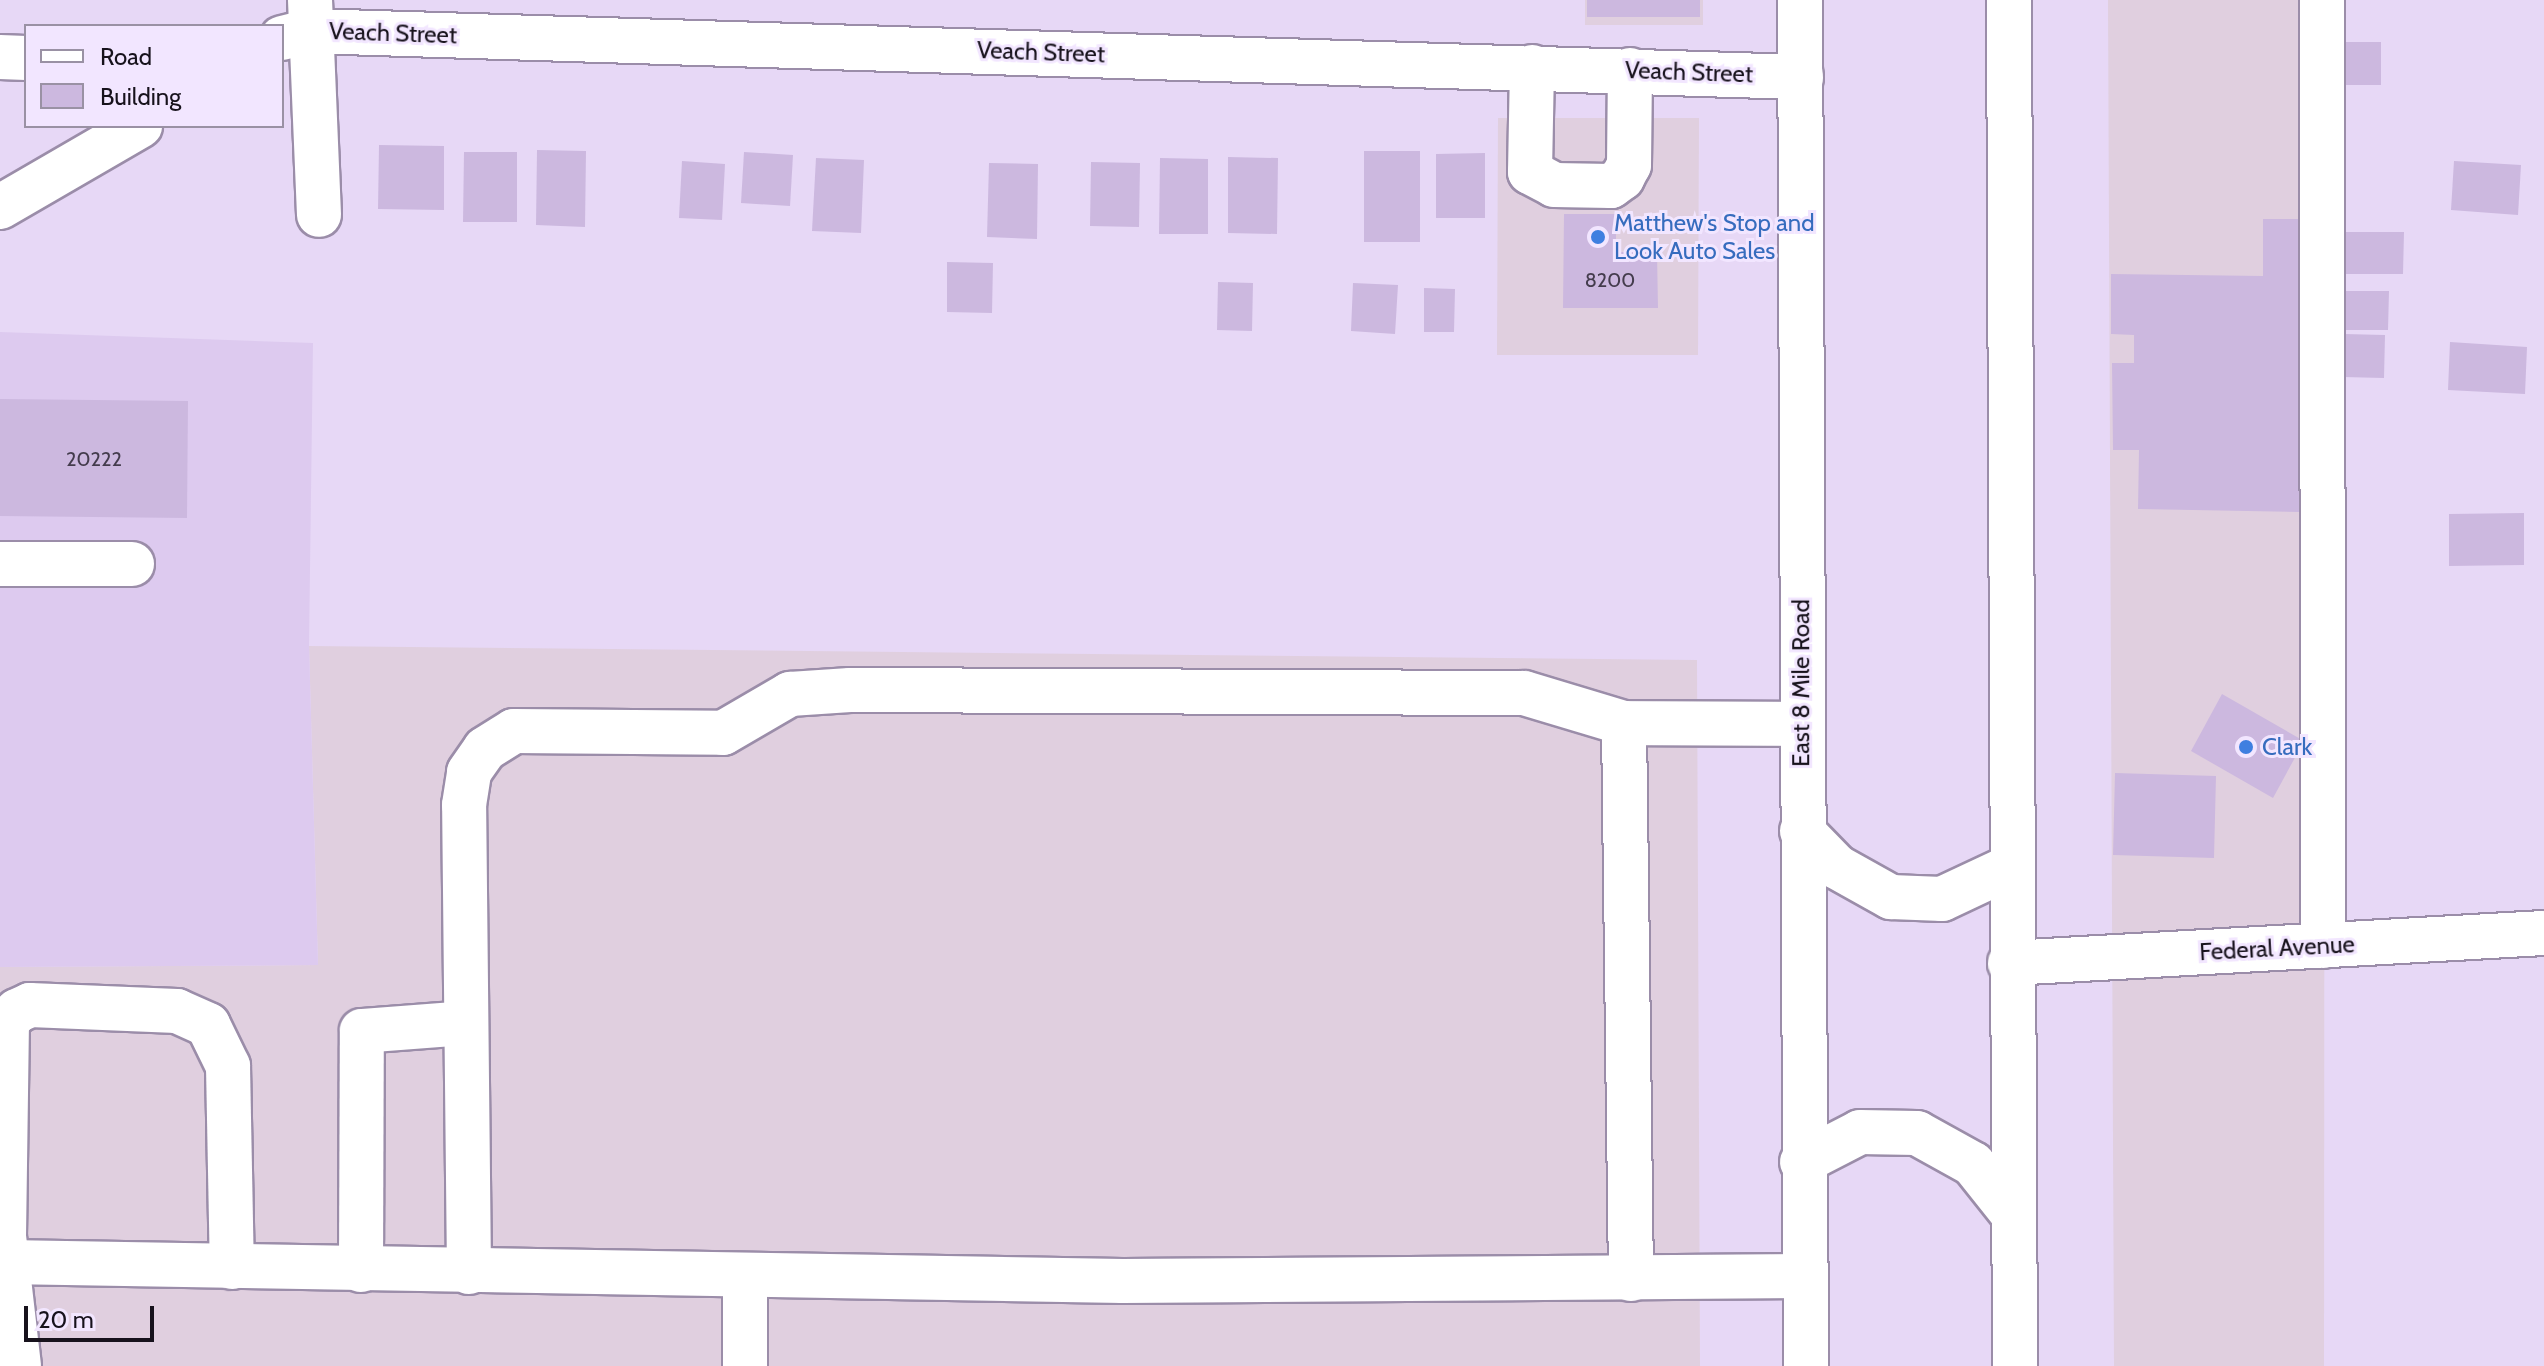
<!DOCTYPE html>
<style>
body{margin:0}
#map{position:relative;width:2544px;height:1366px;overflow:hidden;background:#e7d8f6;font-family:Cabin,sans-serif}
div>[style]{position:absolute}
.commercial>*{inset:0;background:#e0cfdf}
.built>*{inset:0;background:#ddcaef}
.building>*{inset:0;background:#ccb8df}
.roads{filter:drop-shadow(2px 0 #9b8da9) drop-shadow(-2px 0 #9b8da9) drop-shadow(0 2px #9b8da9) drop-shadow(0 -2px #9b8da9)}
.minor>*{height:44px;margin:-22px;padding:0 22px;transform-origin:22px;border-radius:22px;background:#fff}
.highway>*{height:44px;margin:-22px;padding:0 22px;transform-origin:22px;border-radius:22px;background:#fff}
.dots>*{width:22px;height:22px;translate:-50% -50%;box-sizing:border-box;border:4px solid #f2e6ff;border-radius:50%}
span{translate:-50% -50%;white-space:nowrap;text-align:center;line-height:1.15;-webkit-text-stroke:6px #f2e6ff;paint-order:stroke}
.number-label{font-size:20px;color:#443c4d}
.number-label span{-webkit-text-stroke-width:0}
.street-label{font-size:24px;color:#17121c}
.shop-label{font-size:24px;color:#366cbe}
.left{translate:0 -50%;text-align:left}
.legend{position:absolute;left:24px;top:24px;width:260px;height:104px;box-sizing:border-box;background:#f2e6ff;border:2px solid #9a91a4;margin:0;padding:10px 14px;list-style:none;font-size:24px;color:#17121c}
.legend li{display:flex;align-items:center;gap:16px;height:40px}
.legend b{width:40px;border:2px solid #9a91a4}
.scale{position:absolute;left:24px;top:1306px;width:130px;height:36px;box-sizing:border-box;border:4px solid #17121c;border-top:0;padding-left:10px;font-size:24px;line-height:28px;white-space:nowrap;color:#17121c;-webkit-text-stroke:6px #f2e6ff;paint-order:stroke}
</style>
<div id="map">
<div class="commercial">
<i style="clip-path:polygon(1585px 0,1703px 0,1703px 25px,1585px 25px)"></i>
<i style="clip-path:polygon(2108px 0,2325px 0,2324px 1366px,2114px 1366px)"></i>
<i style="clip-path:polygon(1498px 118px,1699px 118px,1698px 355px,1497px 355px)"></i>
<i style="clip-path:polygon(309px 646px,1697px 660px,1700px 1366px,0 1366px,0 967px,318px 965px)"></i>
</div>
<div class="built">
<i style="clip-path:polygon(0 332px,313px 343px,309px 646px,318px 965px,0 967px)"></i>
</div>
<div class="building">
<i style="clip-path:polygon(1587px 0,1700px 0,1700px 17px,1587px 17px)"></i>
<i style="clip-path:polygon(2340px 42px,2381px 42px,2381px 85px,2340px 85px)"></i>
<i style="clip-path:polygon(379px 145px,444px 146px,444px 210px,378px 209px)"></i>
<i style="clip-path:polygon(537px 150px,586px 151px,585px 227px,536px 225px)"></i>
<i style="clip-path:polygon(1364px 151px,1420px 151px,1420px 242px,1364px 242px)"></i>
<i style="clip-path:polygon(464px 152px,517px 152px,517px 222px,463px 222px)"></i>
<i style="clip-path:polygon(744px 152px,793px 155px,790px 206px,741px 203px)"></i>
<i style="clip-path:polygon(1485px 153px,1485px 218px,1436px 218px,1436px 154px)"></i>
<i style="clip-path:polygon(1228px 157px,1278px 158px,1277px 234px,1228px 233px)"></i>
<i style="clip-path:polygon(816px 158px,864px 160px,861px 233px,812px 231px)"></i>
<i style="clip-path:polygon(1160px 158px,1208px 159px,1208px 234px,1159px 234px)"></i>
<i style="clip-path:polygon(682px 161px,725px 164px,722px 220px,679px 218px)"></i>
<i style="clip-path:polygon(2454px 161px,2521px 165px,2518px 215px,2451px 210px)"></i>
<i style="clip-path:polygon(1091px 162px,1140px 163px,1139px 227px,1090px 226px)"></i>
<i style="clip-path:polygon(989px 163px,1038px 164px,1037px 239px,987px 237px)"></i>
<i style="clip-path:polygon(1564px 214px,1616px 214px,1616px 252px,1657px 252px,1658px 308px,1563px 308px)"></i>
<i style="clip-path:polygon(2263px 219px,2306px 219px,2302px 512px,2138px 509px,2139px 450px,2113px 450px,2112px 363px,2134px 363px,2134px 335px,2111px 334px,2111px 274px,2263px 276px)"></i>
<i style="clip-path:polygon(2346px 232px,2404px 232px,2403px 274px,2346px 274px)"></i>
<i style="clip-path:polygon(947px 262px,993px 263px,992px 313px,947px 312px)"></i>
<i style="clip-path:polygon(1218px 282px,1253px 283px,1252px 331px,1217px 330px)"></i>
<i style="clip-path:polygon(1353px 283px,1398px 285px,1395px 334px,1351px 331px)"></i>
<i style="clip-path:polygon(1424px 288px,1455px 289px,1454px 332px,1424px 332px)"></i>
<i style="clip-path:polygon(2344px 291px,2389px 291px,2388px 330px,2344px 330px)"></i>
<i style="clip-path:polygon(2344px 334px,2385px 335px,2384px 378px,2343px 377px)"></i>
<i style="clip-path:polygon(2450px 342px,2527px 347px,2525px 394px,2448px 390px)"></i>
<i style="clip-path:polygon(0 399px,188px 401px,187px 518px,0 516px)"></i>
<i style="clip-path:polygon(2524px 513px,2524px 565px,2449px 566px,2449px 514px)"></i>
<i style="clip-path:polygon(2222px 694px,2304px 741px,2273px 798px,2191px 751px)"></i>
<i style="clip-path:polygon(2115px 773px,2216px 776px,2214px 858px,2113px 855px)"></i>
</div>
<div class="roads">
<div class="minor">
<i style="left:310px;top:0;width:215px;rotate:87.6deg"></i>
<i style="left:2322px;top:0;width:946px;rotate:89.94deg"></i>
<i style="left:282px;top:38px;width:29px;rotate:-14deg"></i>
<i style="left:310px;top:31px;width:1492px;rotate:1.77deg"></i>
<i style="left:0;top:57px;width:26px;rotate:2deg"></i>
<i style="left:1532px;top:67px;width:105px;rotate:91.1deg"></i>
<i style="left:1530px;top:172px;width:27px;rotate:28deg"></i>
<i style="left:1554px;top:185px;width:57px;rotate:1deg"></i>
<i style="left:1611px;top:186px;width:14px;rotate:-36deg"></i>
<i style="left:1622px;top:178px;width:15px;rotate:-62deg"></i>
<i style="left:1629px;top:165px;width:95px;rotate:-89.4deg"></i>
<i style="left:0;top:207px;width:162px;rotate:-30.1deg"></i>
<i style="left:0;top:564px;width:132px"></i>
<i style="left:2010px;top:963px;width:535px;rotate:-3.22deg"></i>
<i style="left:6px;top:1262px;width:1117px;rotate:0.97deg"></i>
<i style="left:1123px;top:1281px;width:681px;rotate:-0.42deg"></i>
<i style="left:361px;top:1270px;width:239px;rotate:-89.8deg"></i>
<i style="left:362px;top:1031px;width:104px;rotate:-4.4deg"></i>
<i style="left:469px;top:1272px;width:467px;rotate:-90.6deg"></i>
<i style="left:464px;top:805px;width:33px;rotate:-81deg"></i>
<i style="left:469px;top:772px;width:28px;rotate:-55deg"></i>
<i style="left:485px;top:749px;width:34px;rotate:-32deg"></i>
<i style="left:514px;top:731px;width:209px;rotate:0.5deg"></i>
<i style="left:723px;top:733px;width:78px;rotate:-30.2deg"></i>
<i style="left:790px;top:694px;width:60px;rotate:-3.8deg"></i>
<i style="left:850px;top:690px;width:674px;rotate:0.26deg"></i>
<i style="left:1524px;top:693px;width:104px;rotate:16.7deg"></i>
<i style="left:745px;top:1278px;width:88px;rotate:90deg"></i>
<i style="left:1631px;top:1279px;width:556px;rotate:-90.72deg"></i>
<i style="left:1624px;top:723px;width:177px;rotate:0.3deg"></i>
<i style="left:19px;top:1366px;width:131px;rotate:-96.6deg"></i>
<i style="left:4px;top:1236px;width:215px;rotate:-89.2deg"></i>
<i style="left:7px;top:1021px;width:14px;rotate:-45deg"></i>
<i style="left:17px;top:1011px;width:14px;rotate:-25deg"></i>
<i style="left:30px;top:1005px;width:147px;rotate:2.3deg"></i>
<i style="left:177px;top:1011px;width:34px;rotate:24deg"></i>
<i style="left:208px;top:1025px;width:46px;rotate:64deg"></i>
<i style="left:228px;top:1066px;width:201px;rotate:88.9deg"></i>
</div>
<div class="highway">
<i style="left:1800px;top:0;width:1366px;rotate:89.75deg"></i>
<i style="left:2009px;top:0;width:1366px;rotate:89.75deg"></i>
<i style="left:1802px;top:831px;width:50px;rotate:45.8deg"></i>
<i style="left:1837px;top:867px;width:62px;rotate:29.1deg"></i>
<i style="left:1891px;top:897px;width:51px;rotate:2.2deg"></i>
<i style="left:1942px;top:899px;width:75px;rotate:-25.2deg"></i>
<i style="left:1802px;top:1162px;width:65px;rotate:-27.3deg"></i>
<i style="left:1860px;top:1132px;width:57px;rotate:1deg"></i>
<i style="left:1917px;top:1133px;width:64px;rotate:29deg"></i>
<i style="left:1973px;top:1164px;width:63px;rotate:51.5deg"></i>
</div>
</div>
<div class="dots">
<i style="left:1598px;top:237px;background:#3f7fe0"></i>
<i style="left:2246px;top:747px;background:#3f7fe0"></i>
</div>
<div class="number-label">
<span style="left:1610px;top:280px">8200</span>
<span style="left:94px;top:459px">20222</span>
</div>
<div class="street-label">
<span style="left:393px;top:33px;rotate:2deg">Veach Street</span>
<span style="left:1041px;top:52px;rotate:2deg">Veach Street</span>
<span style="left:1689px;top:72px;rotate:2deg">Veach Street</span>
<span style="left:1801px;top:683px;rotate:-90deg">East 8 Mile Road</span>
<span style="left:2277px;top:948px;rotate:-3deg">Federal Avenue</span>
</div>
<div class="shop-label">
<span class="left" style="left:1614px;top:237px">Matthew's Stop and<br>Look Auto Sales</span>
<span class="left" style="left:2262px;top:747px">Clark</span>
</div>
<ul class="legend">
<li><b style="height:10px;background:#fff"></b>Road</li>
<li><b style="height:22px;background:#ccb8df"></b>Building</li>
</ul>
<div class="scale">20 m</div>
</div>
